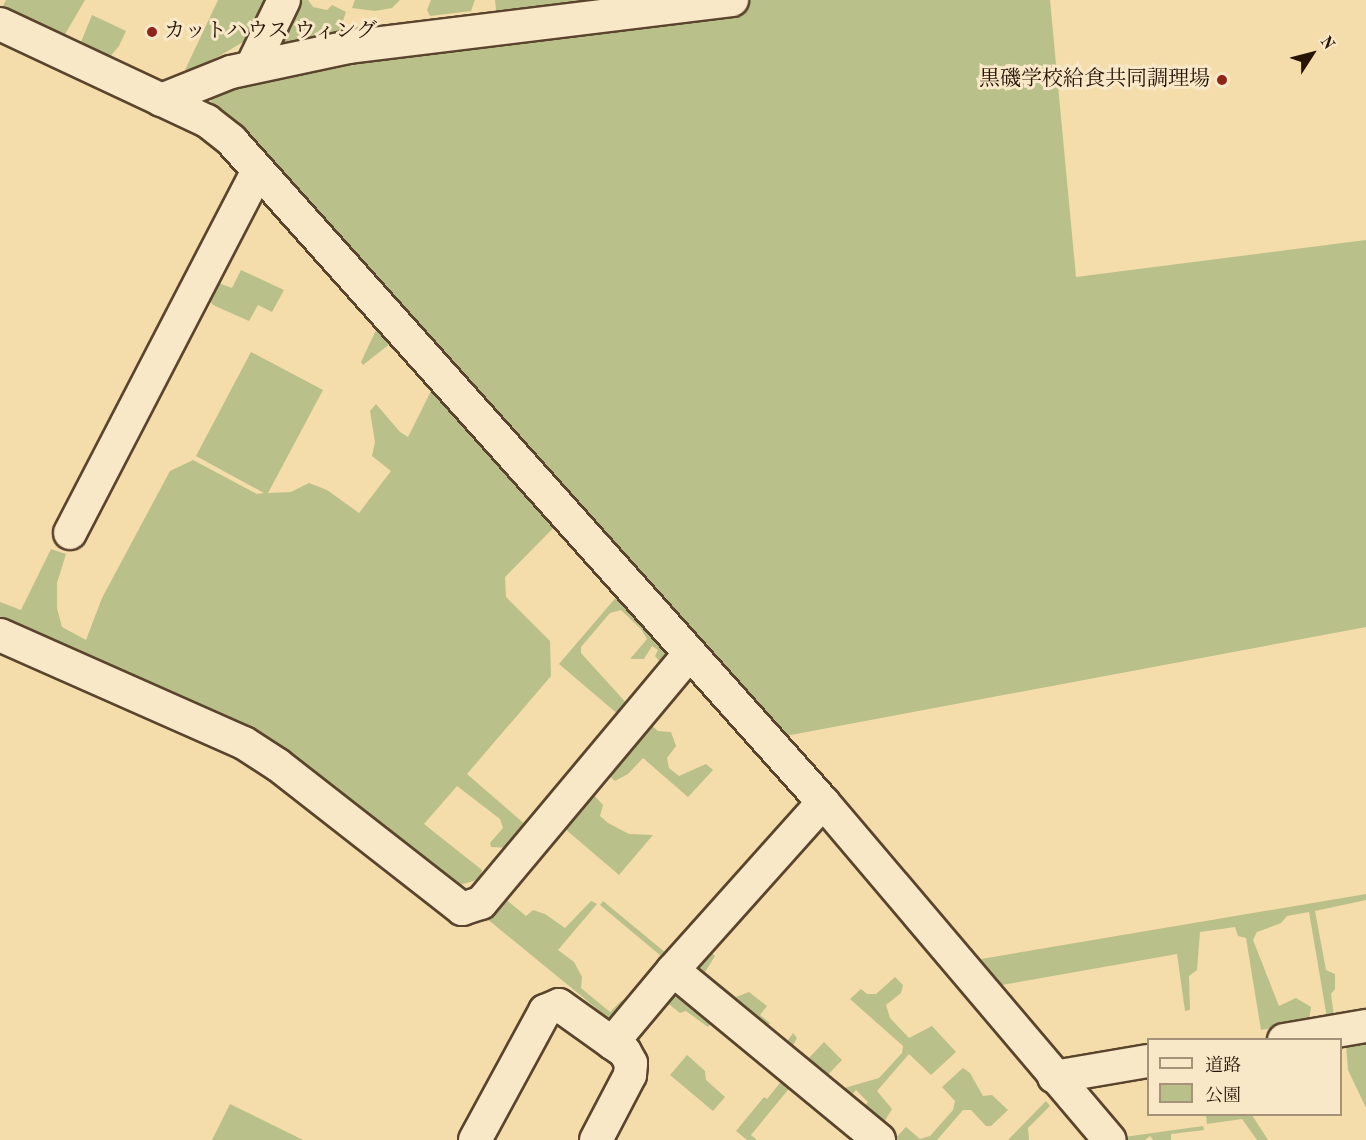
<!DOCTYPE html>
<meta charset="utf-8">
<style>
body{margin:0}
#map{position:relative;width:1366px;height:1140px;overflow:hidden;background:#f4dcab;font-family:"Old Standard TT","Noto Serif JP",serif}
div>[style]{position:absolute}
.green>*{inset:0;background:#bac089}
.roads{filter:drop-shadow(2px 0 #5a442d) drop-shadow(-2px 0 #5a442d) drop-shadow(0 2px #5a442d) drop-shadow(0 -2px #5a442d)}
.minor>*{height:32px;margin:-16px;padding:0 16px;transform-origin:16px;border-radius:16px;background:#f8e8c8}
.dots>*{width:16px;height:16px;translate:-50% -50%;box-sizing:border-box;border:3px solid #f8e8c8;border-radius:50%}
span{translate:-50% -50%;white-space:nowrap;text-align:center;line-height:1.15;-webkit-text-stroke:6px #f8e8c8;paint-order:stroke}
.poi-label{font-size:21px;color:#271203}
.left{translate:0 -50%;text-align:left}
.right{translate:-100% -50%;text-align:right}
.legend{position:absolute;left:1147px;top:1038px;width:195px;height:78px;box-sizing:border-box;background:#f8e8c8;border:2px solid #a49279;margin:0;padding:8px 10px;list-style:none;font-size:18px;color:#271203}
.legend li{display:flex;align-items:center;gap:12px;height:30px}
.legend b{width:30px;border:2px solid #a49279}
.north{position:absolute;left:1282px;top:24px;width:60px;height:60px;-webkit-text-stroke:4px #f8e8c8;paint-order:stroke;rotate:54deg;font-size:16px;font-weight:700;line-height:24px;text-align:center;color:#271203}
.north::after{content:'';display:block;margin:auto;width:21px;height:27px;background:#271203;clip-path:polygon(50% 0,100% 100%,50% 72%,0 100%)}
</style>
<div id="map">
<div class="green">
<i style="clip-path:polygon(6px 0,85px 0,64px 36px,51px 39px,5px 15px,3px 6px)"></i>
<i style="clip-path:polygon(218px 0,273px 0,256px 40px,243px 42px,199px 68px,185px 70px)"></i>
<i style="clip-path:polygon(296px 0,308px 0,313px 7px,327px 10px,332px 5px,346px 12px,339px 32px,283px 43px,278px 40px)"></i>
<i style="clip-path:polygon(355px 0,400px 0,392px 8px,375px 11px,352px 8px)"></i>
<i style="clip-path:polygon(431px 0,475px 0,471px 11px,430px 16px,427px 10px)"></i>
<i style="clip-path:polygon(495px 0,1050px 0,1076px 277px,1366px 240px,1366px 627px,780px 737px,571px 510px,505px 577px,506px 597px,550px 641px,551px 676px,467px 774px,527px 826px,510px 848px,491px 847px,490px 843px,503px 828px,500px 819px,457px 786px,424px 824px,482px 870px,480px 879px,456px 886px,97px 666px,90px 657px,0 618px,0 602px,21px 610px,51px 549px,66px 554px,57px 583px,57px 608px,62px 627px,86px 640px,102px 598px,170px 471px,193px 460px,257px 494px,264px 493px,196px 456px,251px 352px,323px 390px,268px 493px,291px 492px,309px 483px,327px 490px,359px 513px,391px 471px,372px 456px,375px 442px,370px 411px,376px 404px,400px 432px,408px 437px,432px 389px,403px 352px,391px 343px,363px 365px,361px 362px,376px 330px,383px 325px,220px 119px,209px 97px,217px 86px,499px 36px)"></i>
<i style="clip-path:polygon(92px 15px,126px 31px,119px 46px,104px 64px,77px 52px)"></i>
<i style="clip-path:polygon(241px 270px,284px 290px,272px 312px,258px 305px,249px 321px,213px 305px,206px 295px,213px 281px,232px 288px)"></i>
<i style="clip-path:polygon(618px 595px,668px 651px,662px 664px,655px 656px,658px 650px,652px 646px,644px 659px,630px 659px,647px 639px,641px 629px,621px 610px,610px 613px,581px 647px,581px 653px,629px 706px,620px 716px,559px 664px)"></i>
<i style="clip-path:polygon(651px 725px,658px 731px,671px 732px,676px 746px,667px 758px,669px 768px,679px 776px,706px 764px,713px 770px,688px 797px,643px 758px,628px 774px,615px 781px,607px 774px)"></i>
<i style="clip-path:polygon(592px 793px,603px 805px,600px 816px,608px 823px,629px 834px,653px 835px,619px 875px,564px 828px)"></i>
<i style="clip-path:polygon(1366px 894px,1366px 900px,1315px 911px,1326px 970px,1335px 974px,1335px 989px,1331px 994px,1334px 1017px,1327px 1018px,1309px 912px,1287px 916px,1281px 923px,1257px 932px,1253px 940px,1279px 1006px,1296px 998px,1311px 1007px,1309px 1021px,1261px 1030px,1246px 938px,1238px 936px,1235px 927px,1200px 932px,1197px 970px,1189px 976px,1190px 1010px,1185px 1011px,1177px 954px,1002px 985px,981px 959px)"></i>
<i style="clip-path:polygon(503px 897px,526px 916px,533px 910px,545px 914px,565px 928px,591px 901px,597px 904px,558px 950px,574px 962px,582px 977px,581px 988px,610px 1012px,621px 1001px,626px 999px,630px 1003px,619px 1017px,607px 1017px,486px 918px)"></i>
<i style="clip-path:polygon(603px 901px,666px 953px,693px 919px,698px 922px,667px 961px,600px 905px)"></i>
<i style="clip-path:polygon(710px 951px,715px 956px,705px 972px,736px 997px,749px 992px,767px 1006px,760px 1015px,770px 1023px,763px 1031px,702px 982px,700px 967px)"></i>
<i style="clip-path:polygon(895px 977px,903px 985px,901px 993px,886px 1005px,890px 1018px,909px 1038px,932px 1026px,956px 1052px,931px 1075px,909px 1054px,877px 1091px,892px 1109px,881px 1127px,861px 1111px,868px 1102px,856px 1090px,846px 1102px,841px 1089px,879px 1078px,902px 1053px,903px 1046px,850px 999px,861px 989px,867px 994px,876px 994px)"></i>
<i style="clip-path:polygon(686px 991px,716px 1018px,708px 1027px,686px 1011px,680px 1013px,666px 1002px,673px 994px)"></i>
<i style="clip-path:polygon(793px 1033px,797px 1038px,791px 1049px,807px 1060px,824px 1042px,842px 1060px,822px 1081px,782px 1049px)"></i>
<i style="clip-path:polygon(1366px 1041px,1366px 1108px,1348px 1070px,1346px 1045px)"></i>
<i style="clip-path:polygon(687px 1055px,705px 1071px,706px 1080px,725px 1097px,713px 1111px,670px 1075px)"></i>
<i style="clip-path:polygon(963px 1068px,970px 1073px,983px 1096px,992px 1095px,1008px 1110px,991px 1126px,986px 1126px,971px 1110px,963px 1110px,937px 1140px,894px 1140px,906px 1127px,920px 1139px,930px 1136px,953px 1110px,955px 1101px,942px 1087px)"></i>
<i style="clip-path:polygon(784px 1078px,792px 1085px,751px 1135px,757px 1140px,747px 1140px,736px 1131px,764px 1097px,767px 1099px)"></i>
<i style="clip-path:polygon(1046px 1101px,1050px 1106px,1028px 1128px,1029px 1140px,1008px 1140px)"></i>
<i style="clip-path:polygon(230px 1104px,303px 1140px,212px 1140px)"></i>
<i style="clip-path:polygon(1206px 1115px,1252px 1115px,1268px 1140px,1257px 1140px,1242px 1119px,1207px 1124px)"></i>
<i style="clip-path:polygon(1203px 1126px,1204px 1130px,1171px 1134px,1171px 1140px,1153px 1140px,1150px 1136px,1145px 1140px,1126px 1140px,1124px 1137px)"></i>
</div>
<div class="roads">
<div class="minor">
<i style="left:0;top:24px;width:229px;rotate:25.1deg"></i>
<i style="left:207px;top:121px;width:31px;rotate:38deg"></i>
<i style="left:231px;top:140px;width:888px;rotate:48.2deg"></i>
<i style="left:823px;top:802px;width:443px;rotate:49.7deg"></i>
<i style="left:252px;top:66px;width:73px;rotate:-64.1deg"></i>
<i style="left:161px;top:100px;width:75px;rotate:-21.8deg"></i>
<i style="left:231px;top:72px;width:121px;rotate:-12deg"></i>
<i style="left:349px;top:47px;width:386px;rotate:-7deg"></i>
<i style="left:70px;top:533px;width:408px;rotate:-62.6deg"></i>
<i style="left:0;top:635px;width:267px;rotate:23.9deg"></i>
<i style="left:244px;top:743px;width:40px;rotate:32.9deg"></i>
<i style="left:278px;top:765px;width:234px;rotate:38deg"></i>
<i style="left:462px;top:909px;width:20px;rotate:-18deg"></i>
<i style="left:481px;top:903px;width:324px;rotate:-50.1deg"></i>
<i style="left:673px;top:970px;width:267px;rotate:39.5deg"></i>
<i style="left:1284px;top:1040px;width:83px;rotate:-9.7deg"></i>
<i style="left:1054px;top:1077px;width:95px;rotate:-9.7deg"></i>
<i style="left:475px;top:1140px;width:147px;rotate:-61.5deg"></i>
<i style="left:545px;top:1011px;width:15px;rotate:-23deg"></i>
<i style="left:559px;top:1005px;width:65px;rotate:35.6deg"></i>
<i style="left:596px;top:1140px;width:73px;rotate:-62.4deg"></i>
<i style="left:630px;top:1075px;width:12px;rotate:-85deg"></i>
<i style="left:631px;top:1063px;width:13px;rotate:-119deg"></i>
<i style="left:625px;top:1052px;width:16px;rotate:-145deg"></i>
<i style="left:612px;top:1043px;width:95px;rotate:-50.1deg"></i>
<i style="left:673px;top:970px;width:225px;rotate:-48.2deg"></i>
</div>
</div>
<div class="dots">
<i style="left:152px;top:32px;background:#8f2418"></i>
<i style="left:1222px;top:80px;background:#8f2418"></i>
</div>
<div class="poi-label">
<span class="left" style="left:164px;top:32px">カットハウス ウィング</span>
<span class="right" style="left:1210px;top:80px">黒磯学校給食共同調理場</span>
</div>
<ul class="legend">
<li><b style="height:8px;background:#f8e8c8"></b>道路</li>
<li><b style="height:16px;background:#bac089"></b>公園</li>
</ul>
<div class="north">N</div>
</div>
